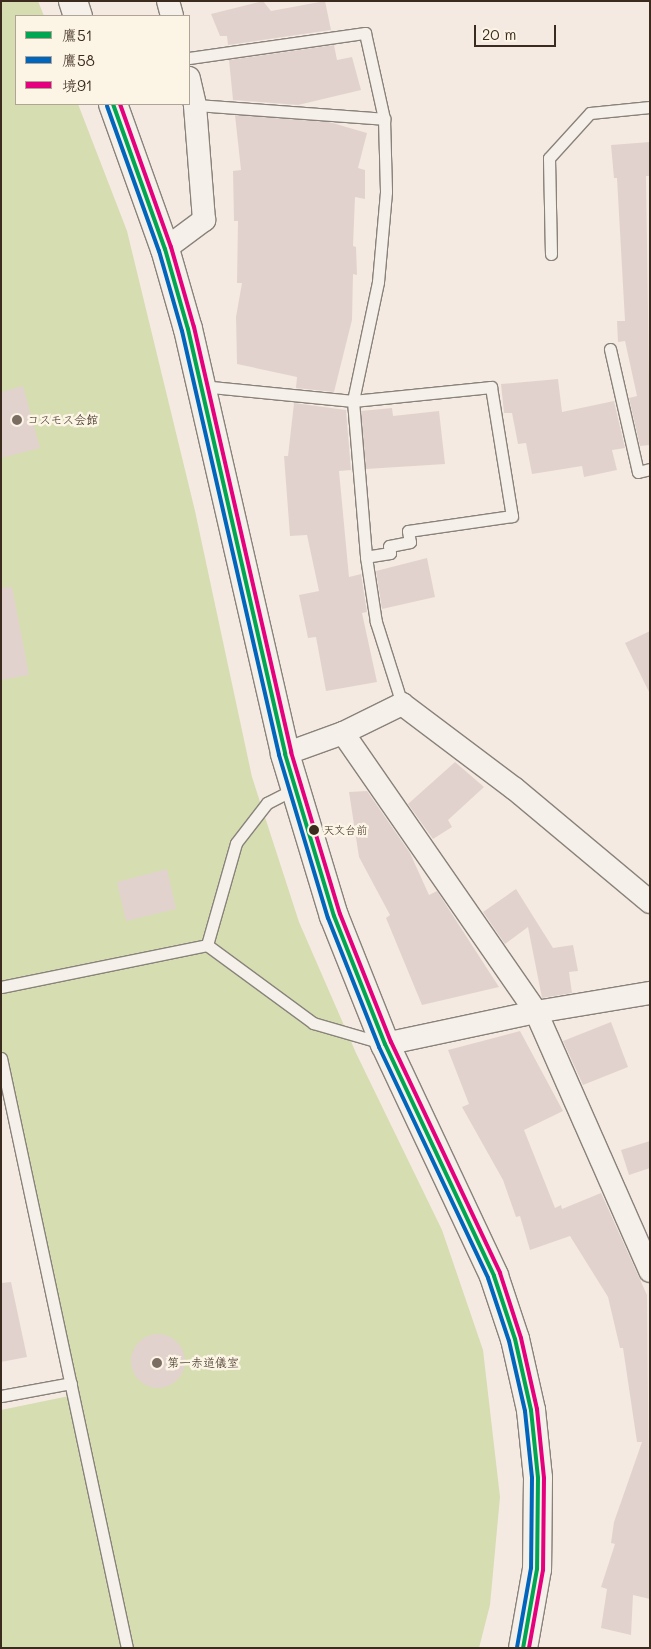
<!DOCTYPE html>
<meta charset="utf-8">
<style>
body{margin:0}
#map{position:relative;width:651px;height:1649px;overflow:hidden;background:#f4eae2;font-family:Mali,"Klee One",sans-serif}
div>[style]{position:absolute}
.green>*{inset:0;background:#d5ddb1}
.building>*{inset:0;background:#e2d2cd}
.round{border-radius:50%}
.roads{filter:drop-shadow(1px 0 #89827b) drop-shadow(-1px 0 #89827b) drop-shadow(0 1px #89827b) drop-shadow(0 -1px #89827b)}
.lane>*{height:11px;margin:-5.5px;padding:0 5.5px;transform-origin:5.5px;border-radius:5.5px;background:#f5f1ea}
.street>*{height:22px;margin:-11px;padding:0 11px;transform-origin:11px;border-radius:11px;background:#f5f1ea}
.secondary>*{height:28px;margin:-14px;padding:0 14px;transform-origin:14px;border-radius:14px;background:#f5f1ea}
.bus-1>*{height:4px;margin:-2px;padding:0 2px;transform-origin:2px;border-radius:2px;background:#00a651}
.bus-2>*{height:4px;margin:-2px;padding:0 2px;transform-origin:2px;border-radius:2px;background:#0065bd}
.bus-3>*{height:4px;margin:-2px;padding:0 2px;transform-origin:2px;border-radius:2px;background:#e5007d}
.dots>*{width:14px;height:14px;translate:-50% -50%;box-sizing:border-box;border:2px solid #fcf5e5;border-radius:50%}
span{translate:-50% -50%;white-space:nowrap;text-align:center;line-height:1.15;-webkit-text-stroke:5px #fcf5e5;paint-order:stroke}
.bus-label{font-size:11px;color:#3b2a1e}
.left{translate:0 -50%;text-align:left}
.poi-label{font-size:12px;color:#3b2a1e}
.frame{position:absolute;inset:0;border:2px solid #3b2a1e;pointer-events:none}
.legend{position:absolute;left:15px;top:15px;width:175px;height:90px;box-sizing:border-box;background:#fcf5e5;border:1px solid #afa495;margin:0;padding:6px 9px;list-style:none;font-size:15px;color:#3b2a1e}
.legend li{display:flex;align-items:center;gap:10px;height:25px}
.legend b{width:25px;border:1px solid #afa495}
.scale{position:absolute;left:474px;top:25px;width:82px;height:22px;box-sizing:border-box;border:2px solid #3b2a1e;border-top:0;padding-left:6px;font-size:15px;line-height:18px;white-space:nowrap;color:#3b2a1e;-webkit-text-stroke:4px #fcf5e5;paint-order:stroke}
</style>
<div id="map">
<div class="green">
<i style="clip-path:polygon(1px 1px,38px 1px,44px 16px,16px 16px,16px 104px,78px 104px,127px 231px,195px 511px,252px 777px,299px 922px,356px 1053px,442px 1230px,483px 1350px,500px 1497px,490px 1605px,479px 1648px,1px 1648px,1px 1410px,74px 1395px,1px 1057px)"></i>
</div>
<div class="building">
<i style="clip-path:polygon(263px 1px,271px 11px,325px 1px,331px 30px,228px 45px,227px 36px,220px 36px,211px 14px)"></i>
<i style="clip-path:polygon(334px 45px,337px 60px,352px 57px,361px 90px,298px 105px,233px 100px,229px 60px)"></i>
<i style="clip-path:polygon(235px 115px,329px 122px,367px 133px,358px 168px,365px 170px,365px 199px,355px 197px,353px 246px,356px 247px,357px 275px,353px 274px,352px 320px,334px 392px,296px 388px,297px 377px,237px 364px,236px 317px,242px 283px,237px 283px,238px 221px,234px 221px,233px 171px,241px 170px)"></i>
<i style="clip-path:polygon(650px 142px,650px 176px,646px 176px,650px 445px,640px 446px,629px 398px,637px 396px,625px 341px,618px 342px,617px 321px,625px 321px,617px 178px,614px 178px,611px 145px)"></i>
<i style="clip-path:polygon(558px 379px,562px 412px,614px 401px,625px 448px,612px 450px,617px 470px,584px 477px,582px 466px,532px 474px,526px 443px,518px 444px,512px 413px,504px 413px,501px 384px)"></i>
<i style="clip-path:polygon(23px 386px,40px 448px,1px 458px,1px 392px)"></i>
<i style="clip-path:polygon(294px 403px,346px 410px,351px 470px,339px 471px,349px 577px,361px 574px,367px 612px,362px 613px,377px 682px,326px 691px,316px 637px,308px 638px,299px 595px,319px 591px,307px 535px,290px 536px,284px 456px,288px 456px)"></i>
<i style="clip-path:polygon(392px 408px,393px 416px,439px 411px,445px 464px,366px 469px,361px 411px)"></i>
<i style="clip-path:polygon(427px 558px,435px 597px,382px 609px,376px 571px)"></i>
<i style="clip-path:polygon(12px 587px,29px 675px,1px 680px,1px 588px)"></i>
<i style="clip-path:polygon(650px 631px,650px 694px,625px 643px)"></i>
<i style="clip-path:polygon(455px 762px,484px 787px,448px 820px,452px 827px,433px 839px,408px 804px)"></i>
<i style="clip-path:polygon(367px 791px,410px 853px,429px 895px,437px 891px,499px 987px,422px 1005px,386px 918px,390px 915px,359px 857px,349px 792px)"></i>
<i style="clip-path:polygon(167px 869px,176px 909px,126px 921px,117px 882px)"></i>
<i style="clip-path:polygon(516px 889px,553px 948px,573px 945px,578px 971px,569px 972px,572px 993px,542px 998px,528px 927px,505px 944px,483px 912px)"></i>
<i style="clip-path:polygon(611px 1022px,628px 1067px,583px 1085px,563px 1041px)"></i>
<i style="clip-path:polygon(520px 1031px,563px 1111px,524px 1130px,555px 1208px,561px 1205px,562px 1209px,601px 1193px,647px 1295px,650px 1599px,633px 1595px,631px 1635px,601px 1628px,607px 1589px,601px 1587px,615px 1544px,611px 1543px,614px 1522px,642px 1442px,637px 1442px,623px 1348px,620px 1348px,608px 1297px,570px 1236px,530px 1250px,520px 1216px,516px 1217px,503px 1180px,462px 1107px,469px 1104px,448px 1050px)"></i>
<i style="clip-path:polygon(650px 1141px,650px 1168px,629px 1175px,621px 1150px)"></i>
<i style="clip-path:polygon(11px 1282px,27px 1357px,1px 1362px,1px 1283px)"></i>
<i class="round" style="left:131px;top:1334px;width:54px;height:54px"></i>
</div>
<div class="roads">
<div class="lane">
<i style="left:189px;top:58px;width:178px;rotate:-8.1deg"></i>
<i style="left:365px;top:33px;width:88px;rotate:77.5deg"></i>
<i style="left:384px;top:119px;width:73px;rotate:88.4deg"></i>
<i style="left:386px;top:192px;width:90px;rotate:95.1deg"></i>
<i style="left:378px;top:282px;width:122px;rotate:101.9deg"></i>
<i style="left:353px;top:401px;width:157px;rotate:85.2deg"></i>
<i style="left:366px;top:557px;width:66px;rotate:81.3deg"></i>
<i style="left:376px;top:622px;width:86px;rotate:72.4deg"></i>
<i style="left:195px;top:105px;width:190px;rotate:4.2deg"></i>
<i style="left:551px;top:254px;width:96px;rotate:-91.2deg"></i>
<i style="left:549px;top:158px;width:61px;rotate:-47.7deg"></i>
<i style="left:590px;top:113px;width:60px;rotate:-5.7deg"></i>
<i style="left:610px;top:349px;width:126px;rotate:77.2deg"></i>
<i style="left:638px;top:472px;width:12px;rotate:-14deg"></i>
<i style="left:201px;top:386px;width:153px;rotate:5.6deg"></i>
<i style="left:353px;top:401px;width:139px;rotate:-5.8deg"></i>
<i style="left:491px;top:387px;width:131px;rotate:80.8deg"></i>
<i style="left:512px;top:516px;width:105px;rotate:171.8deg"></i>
<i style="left:408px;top:531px;width:11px;rotate:80deg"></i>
<i style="left:410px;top:542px;width:21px;rotate:169deg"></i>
<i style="left:389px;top:546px;width:7px;rotate:82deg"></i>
<i style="left:390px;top:553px;width:24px;rotate:171deg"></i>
<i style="left:207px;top:945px;width:106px;rotate:-74.1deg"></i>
<i style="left:236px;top:843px;width:51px;rotate:-52.2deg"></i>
<i style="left:267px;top:803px;width:31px;rotate:-27deg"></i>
<i style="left:1px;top:987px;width:210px;rotate:-11.5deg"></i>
<i style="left:207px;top:945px;width:132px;rotate:36.3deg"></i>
<i style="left:313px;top:1023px;width:72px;rotate:16.2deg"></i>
<i style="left:1px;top:1058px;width:603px;rotate:77.95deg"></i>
<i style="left:1px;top:1396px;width:71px;rotate:-10.5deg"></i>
</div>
<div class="street">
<i style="left:168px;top:1px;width:16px;rotate:75deg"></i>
<i style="left:165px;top:249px;width:49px;rotate:-36.6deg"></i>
<i style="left:204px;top:220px;width:115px;rotate:-94.5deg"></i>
<i style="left:195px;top:105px;width:28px;rotate:-103deg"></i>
<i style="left:343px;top:733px;width:339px;rotate:55.3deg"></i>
<i style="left:536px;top:1012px;width:283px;rotate:66.2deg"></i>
<i style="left:285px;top:754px;width:62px;rotate:-19.9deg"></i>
<i style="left:343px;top:733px;width:66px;rotate:-26.2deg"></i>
<i style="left:402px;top:704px;width:141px;rotate:37deg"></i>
<i style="left:515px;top:789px;width:176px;rotate:39.9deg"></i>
<i style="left:385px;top:1044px;width:154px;rotate:-12deg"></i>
<i style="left:536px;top:1012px;width:116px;rotate:-9.5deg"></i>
</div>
<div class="secondary">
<i style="left:73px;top:1px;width:16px;rotate:72deg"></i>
<i style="left:113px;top:104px;width:154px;rotate:70.3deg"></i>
<i style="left:165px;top:249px;width:83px;rotate:74deg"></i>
<i style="left:188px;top:329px;width:436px;rotate:77.1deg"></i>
<i style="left:285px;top:754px;width:169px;rotate:73.2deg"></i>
<i style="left:334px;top:916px;width:138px;rotate:68.3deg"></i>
<i style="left:385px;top:1044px;width:256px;rotate:64.8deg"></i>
<i style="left:494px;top:1276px;width:66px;rotate:71.6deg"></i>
<i style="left:515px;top:1339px;width:73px;rotate:77.3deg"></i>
<i style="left:531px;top:1410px;width:68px;rotate:84.1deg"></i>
<i style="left:538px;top:1478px;width:91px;rotate:90.6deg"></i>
<i style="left:537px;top:1569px;width:80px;rotate:100deg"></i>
</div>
</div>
<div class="bus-1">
<i style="left:113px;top:104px;width:154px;rotate:70.3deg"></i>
<i style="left:165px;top:249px;width:83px;rotate:74deg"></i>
<i style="left:188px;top:329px;width:436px;rotate:77.1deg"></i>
<i style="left:285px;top:754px;width:169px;rotate:73.2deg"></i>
<i style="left:334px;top:916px;width:138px;rotate:68.3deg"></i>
<i style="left:385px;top:1044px;width:256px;rotate:64.8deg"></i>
<i style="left:494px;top:1276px;width:66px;rotate:71.6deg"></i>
<i style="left:515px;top:1339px;width:73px;rotate:77.3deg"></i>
<i style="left:531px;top:1410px;width:68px;rotate:84.1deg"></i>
<i style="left:538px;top:1478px;width:91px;rotate:90.6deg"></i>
<i style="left:537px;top:1569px;width:80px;rotate:100deg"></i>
</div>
<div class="bus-2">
<i style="left:107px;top:106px;width:154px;rotate:70.3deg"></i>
<i style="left:159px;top:251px;width:83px;rotate:74deg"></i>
<i style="left:182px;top:331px;width:435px;rotate:77.1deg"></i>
<i style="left:279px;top:755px;width:170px;rotate:73.3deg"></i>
<i style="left:328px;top:918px;width:139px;rotate:68.4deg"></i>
<i style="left:379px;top:1047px;width:255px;rotate:64.7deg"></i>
<i style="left:488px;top:1278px;width:66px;rotate:71.6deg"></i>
<i style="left:509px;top:1341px;width:72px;rotate:77.1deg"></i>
<i style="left:525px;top:1411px;width:67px;rotate:84deg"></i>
<i style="left:532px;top:1478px;width:90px;rotate:90.6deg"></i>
<i style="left:531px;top:1568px;width:80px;rotate:100deg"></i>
</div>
<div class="bus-3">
<i style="left:120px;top:104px;width:152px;rotate:70.4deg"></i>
<i style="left:171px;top:247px;width:83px;rotate:74deg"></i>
<i style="left:194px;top:327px;width:436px;rotate:77.1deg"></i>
<i style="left:291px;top:752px;width:169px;rotate:73.2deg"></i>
<i style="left:340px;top:914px;width:138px;rotate:68.3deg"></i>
<i style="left:391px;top:1042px;width:255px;rotate:64.7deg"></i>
<i style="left:500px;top:1273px;width:68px;rotate:72.1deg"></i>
<i style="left:521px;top:1338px;width:73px;rotate:77.3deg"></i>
<i style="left:537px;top:1409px;width:69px;rotate:84.2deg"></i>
<i style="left:544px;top:1478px;width:92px;rotate:90.6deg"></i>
<i style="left:543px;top:1570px;width:79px;rotate:100.2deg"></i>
</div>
<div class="dots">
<i style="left:17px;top:420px;background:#7c6d63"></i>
<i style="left:314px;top:830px;background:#3b2a1e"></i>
<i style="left:157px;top:1363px;background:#7c6d63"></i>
</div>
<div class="bus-label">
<span class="left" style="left:323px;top:830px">天文台前</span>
</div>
<div class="poi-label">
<span class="left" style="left:27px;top:420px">コスモス会館</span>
<span class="left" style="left:167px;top:1363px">第一赤道儀室</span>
</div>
<div class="frame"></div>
<ul class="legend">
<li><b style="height:6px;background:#00a651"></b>鷹51</li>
<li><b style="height:6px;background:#0065bd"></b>鷹58</li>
<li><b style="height:6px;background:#e5007d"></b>境91</li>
</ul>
<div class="scale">20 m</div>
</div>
